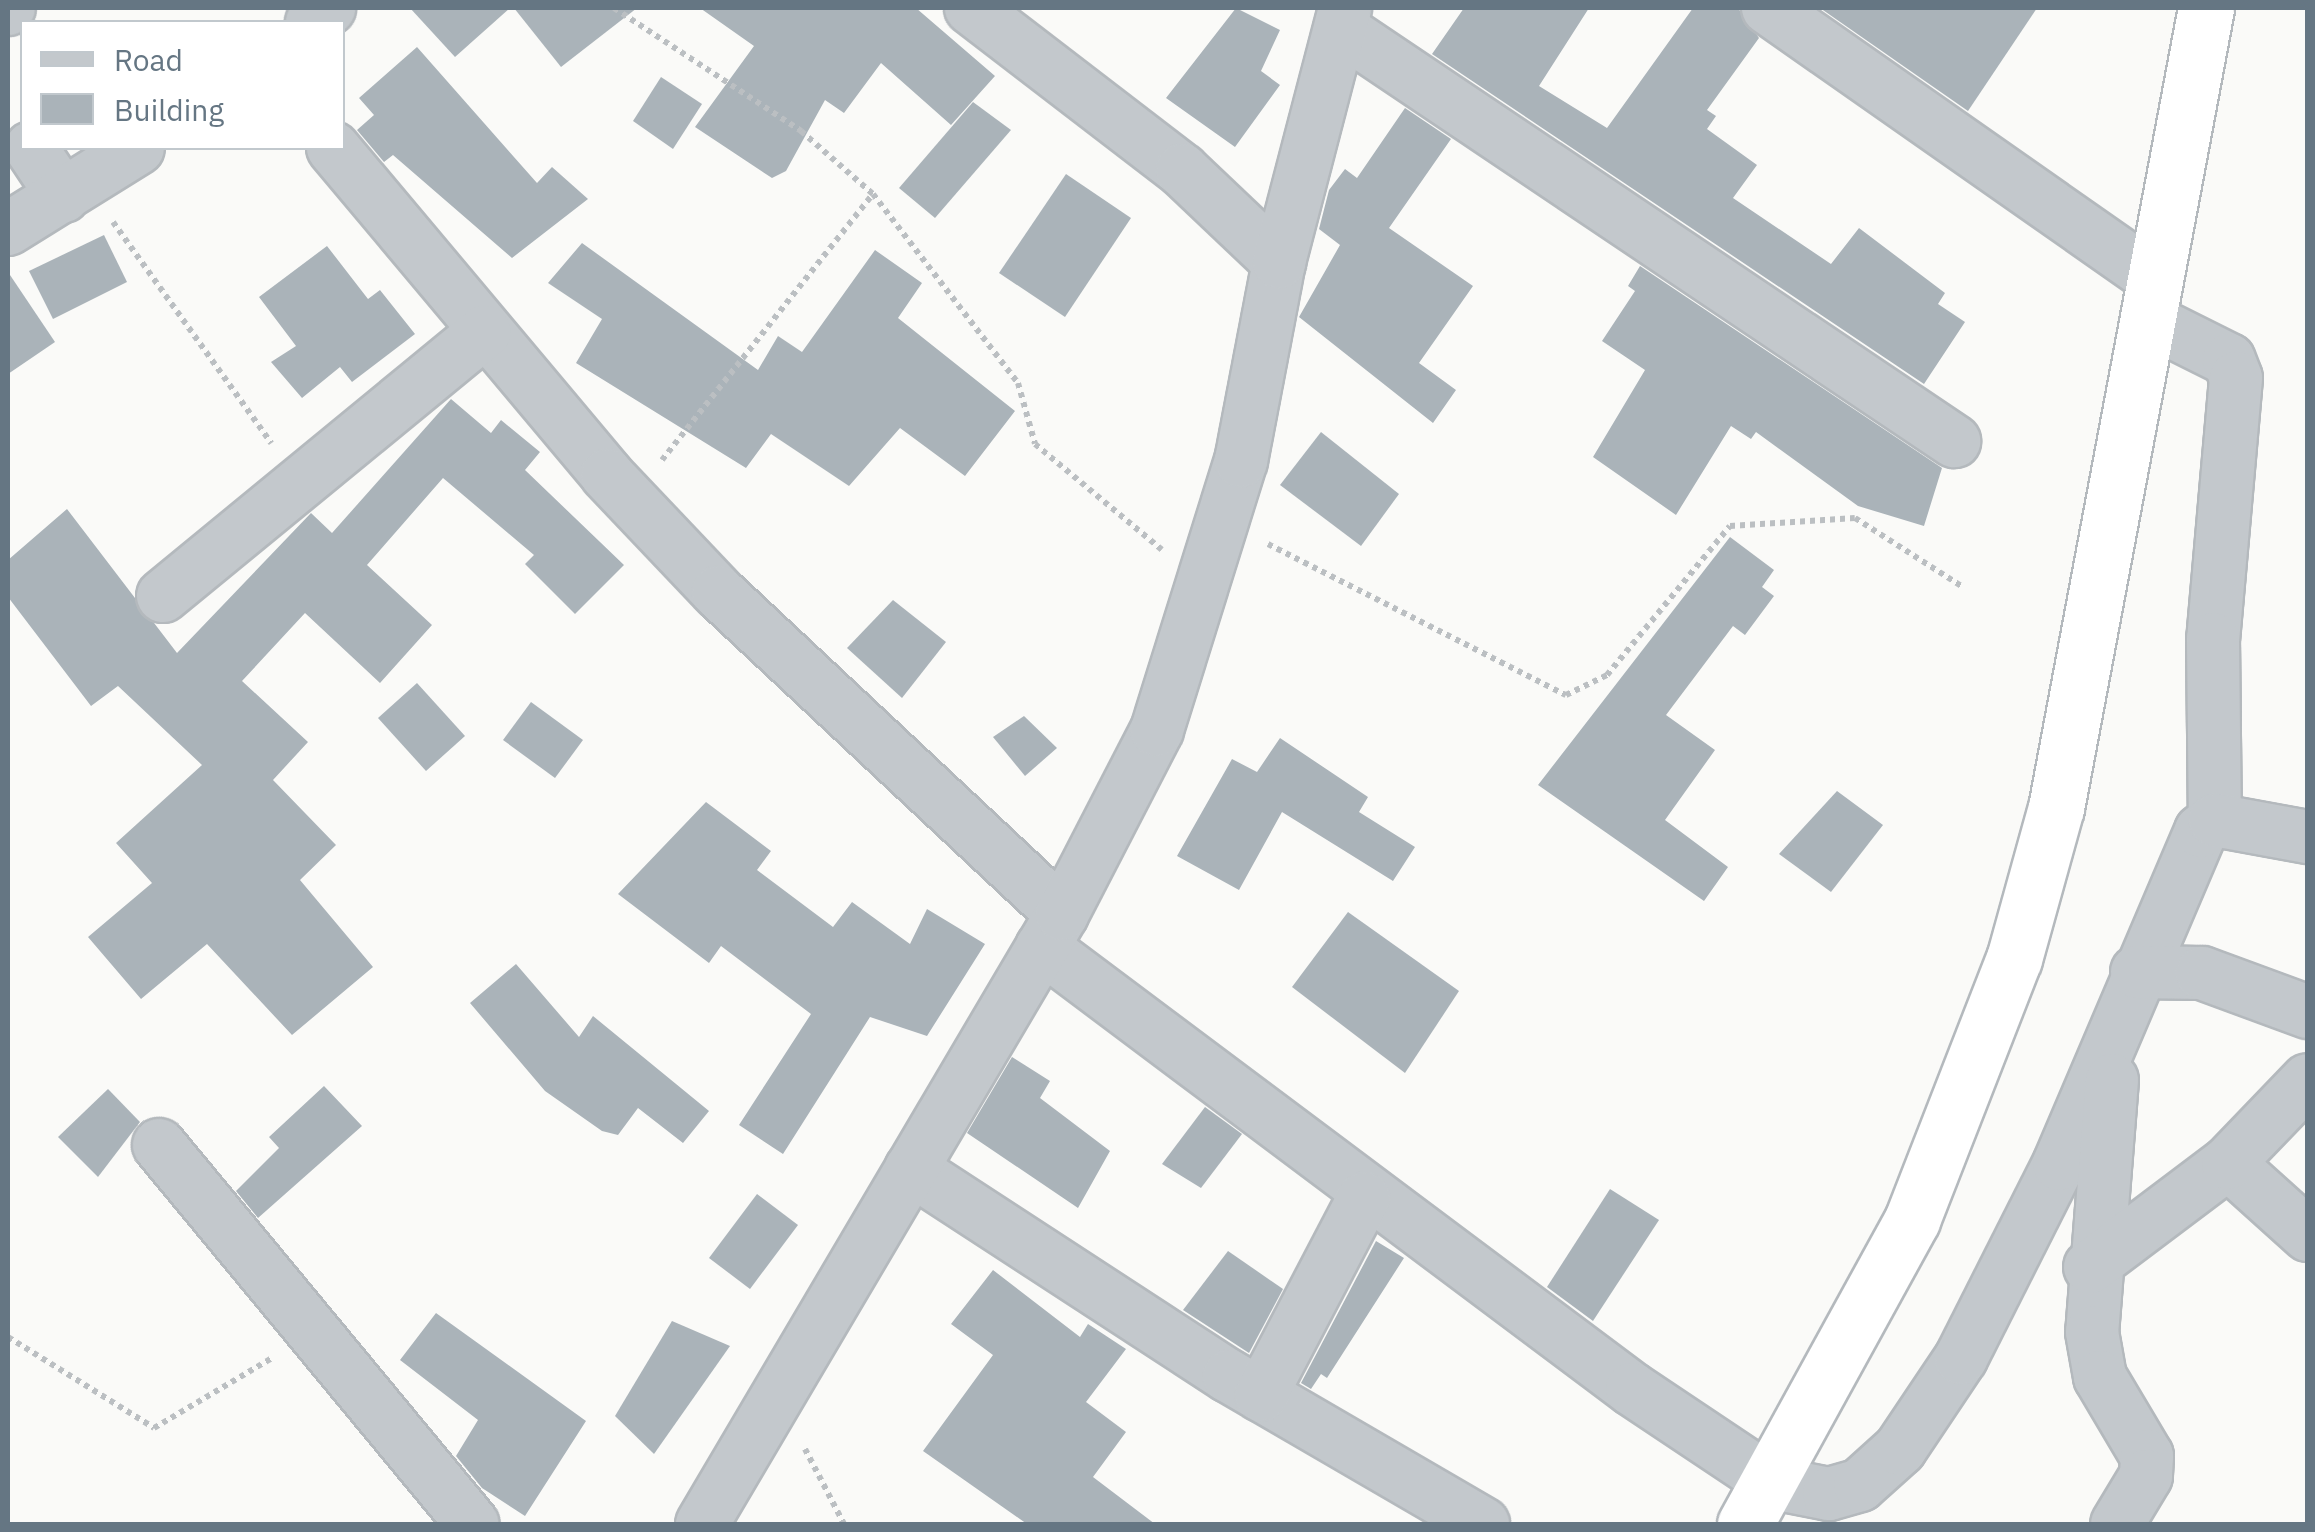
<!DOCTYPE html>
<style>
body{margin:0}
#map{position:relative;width:2315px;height:1532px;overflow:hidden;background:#fafaf8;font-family:"IBM Plex Sans",sans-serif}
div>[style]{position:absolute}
.building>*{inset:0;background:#aab3b9}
.path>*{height:6px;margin-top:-3px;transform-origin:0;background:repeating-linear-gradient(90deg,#bbbfc2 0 5px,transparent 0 10px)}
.roads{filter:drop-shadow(2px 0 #b4b9bd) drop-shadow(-2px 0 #b4b9bd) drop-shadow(0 2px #b4b9bd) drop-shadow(0 -2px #b4b9bd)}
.street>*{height:52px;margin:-26px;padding:0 26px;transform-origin:26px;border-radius:26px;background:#c3c8cc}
.highway>*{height:55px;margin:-27.5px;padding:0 27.5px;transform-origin:27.5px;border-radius:27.5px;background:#fff}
span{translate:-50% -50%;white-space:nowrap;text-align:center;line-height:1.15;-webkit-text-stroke:10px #fff;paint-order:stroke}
.frame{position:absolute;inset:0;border:10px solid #657683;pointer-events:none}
.legend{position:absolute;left:20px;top:20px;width:325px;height:130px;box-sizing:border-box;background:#fff;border:2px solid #c1c8cd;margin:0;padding:12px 18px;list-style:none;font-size:30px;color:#657683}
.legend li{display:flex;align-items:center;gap:20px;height:50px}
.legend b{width:50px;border:2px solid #c1c8cd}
</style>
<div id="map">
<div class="building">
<i style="clip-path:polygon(410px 8px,510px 8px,455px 57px)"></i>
<i style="clip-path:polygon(514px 8px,637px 8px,561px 67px)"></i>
<i style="clip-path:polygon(700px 8px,916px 8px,995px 76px,951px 125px,881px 63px,844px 113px,825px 100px,786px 171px,772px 178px,695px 127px,754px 46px)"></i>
<i style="clip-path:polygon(1236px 8px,1280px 30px,1261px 71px,1280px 85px,1235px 147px,1166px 98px)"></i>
<i style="clip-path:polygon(1464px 8px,1589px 8px,1539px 86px,1607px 128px,1693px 8px,1738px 8px,1759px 38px,1707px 110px,1716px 116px,1707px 129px,1757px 165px,1733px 198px,1831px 264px,1859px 228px,1945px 293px,1938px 304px,1965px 322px,1924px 384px,1432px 54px)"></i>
<i style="clip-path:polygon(1820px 8px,2037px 8px,1968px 111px)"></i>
<i style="clip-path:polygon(417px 47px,537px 183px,552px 167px,588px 199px,512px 258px,393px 155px,384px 162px,357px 130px,374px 115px,359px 98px)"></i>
<i style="clip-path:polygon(661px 77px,702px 104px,673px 149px,633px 121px)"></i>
<i style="clip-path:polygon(973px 102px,1011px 130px,935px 218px,899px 188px)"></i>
<i style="clip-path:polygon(1405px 108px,1451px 139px,1389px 228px,1473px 286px,1419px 363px,1456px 390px,1433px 423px,1299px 317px,1340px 245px,1319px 229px,1329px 190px,1345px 169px,1357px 178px)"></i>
<i style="clip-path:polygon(1066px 174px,1131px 218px,1065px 317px,999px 273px)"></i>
<i style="clip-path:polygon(104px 235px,127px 282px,53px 319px,29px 271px)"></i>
<i style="clip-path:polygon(582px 243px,758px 370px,778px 336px,802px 352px,875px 250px,922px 283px,898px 318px,1015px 411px,965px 476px,900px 428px,849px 486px,771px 434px,746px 468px,576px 363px,602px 319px,548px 283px)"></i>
<i style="clip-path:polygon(327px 246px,368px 299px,380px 290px,415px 334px,352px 382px,340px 367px,302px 398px,271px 362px,296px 346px,259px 297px)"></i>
<i style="clip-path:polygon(1640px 266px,1942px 468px,1924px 526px,1858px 506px,1756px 432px,1751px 439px,1731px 426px,1676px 515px,1593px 457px,1645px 370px,1602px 341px,1635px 291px,1628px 286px)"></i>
<i style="clip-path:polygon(8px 272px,55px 342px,8px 374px)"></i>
<i style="clip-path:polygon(451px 399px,491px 433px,501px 420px,540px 452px,525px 470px,624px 565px,575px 614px,525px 564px,534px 555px,443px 478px,367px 565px,432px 625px,380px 683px,305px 613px,242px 681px,308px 742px,273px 780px,336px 845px,300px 880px,373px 967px,292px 1035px,207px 944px,141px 999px,88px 937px,152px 883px,116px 843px,202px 765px,118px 686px,91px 706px,8px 597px,8px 560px,67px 509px,177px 653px,311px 513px,332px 533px)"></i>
<i style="clip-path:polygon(1321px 432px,1399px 494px,1361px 546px,1280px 485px)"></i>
<i style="clip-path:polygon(1730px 537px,1774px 570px,1762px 587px,1774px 596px,1745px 635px,1733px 626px,1666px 715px,1715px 750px,1665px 820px,1728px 867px,1704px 901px,1538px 785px)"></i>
<i style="clip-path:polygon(893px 600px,946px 642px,902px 698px,847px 648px)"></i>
<i style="clip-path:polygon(417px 683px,465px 736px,426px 771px,378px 718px)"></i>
<i style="clip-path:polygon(531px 702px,583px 740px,555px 778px,503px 740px)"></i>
<i style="clip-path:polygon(1024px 716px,1057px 748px,1025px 776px,993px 737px)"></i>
<i style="clip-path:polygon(1280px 738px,1368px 797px,1359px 812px,1415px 847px,1393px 881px,1282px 812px,1239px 890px,1177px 856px,1232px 759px,1257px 772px)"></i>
<i style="clip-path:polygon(1837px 791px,1883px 825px,1831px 892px,1779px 854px)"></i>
<i style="clip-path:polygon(706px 802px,771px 851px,757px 870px,833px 927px,852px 902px,910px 944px,927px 909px,985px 944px,927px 1036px,870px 1017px,783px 1154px,739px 1125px,811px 1014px,721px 946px,709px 963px,618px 894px)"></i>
<i style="clip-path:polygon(1348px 912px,1459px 991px,1405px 1073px,1292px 987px)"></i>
<i style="clip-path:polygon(516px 964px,579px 1037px,593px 1016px,709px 1111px,683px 1143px,638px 1108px,618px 1135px,602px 1131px,545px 1091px,470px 1003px)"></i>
<i style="clip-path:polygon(1012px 1057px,1050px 1081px,1040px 1098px,1110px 1151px,1078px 1208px,967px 1133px)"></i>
<i style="clip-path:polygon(324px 1086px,362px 1126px,258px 1218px,236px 1191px,279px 1148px,269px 1137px)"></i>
<i style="clip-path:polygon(108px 1089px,140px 1122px,98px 1177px,58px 1137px)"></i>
<i style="clip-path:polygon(1205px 1107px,1242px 1134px,1201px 1188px,1162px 1164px)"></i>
<i style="clip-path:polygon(1610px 1189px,1659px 1220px,1593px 1321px,1547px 1287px)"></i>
<i style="clip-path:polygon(757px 1194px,798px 1225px,750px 1289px,709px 1258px)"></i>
<i style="clip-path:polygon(1376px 1241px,1404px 1258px,1327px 1378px,1321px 1374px,1311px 1389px,1301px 1383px)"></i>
<i style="clip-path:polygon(1228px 1251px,1283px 1289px,1249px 1353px,1183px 1310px)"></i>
<i style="clip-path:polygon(993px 1270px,1080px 1337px,1088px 1324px,1126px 1349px,1086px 1402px,1126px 1432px,1093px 1477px,1155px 1524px,1027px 1524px,923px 1451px,993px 1355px,951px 1324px)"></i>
<i style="clip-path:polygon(436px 1313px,586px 1421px,525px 1516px,482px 1488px,456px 1456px,478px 1420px,400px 1360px)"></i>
<i style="clip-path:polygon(672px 1321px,730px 1346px,654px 1454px,615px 1416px)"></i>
</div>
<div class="path">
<i style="left:614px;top:8px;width:224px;rotate:33.3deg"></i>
<i style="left:801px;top:131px;width:96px;rotate:41.2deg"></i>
<i style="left:873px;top:194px;width:238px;rotate:52.5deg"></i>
<i style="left:1018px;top:383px;width:63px;rotate:74.4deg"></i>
<i style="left:1035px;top:444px;width:165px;rotate:39.8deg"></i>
<i style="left:113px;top:222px;width:272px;rotate:54.4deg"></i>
<i style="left:662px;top:460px;width:340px;rotate:-51.6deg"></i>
<i style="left:1268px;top:544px;width:334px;rotate:26.9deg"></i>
<i style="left:1566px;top:695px;width:46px;rotate:-26deg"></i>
<i style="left:1607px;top:675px;width:193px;rotate:-50.5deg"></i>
<i style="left:1730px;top:526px;width:125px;rotate:-3.7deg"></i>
<i style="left:1855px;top:518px;width:128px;rotate:32.6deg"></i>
<i style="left:8px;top:1337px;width:172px;rotate:31.9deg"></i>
<i style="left:154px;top:1428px;width:137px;rotate:-30.7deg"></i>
<i style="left:805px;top:1449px;width:85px;rotate:62.5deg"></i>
</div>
<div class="roads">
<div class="street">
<i style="left:971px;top:8px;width:266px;rotate:37.5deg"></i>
<i style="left:1182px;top:170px;width:134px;rotate:43.5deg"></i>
<i style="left:1768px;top:8px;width:474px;rotate:35deg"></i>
<i style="left:8px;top:9px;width:1px;rotate:-45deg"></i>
<i style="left:312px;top:22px;width:22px;rotate:-39deg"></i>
<i style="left:1341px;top:29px;width:739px;rotate:33.91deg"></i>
<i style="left:31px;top:148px;width:58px;rotate:56.3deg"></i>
<i style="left:333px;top:148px;width:427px;rotate:50deg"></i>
<i style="left:607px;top:475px;width:161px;rotate:46.5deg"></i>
<i style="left:718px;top:592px;width:471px;rotate:43.1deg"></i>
<i style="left:8px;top:229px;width:153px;rotate:-31.9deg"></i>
<i style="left:2149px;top:320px;width:89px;rotate:26.6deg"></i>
<i style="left:2229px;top:360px;width:19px;rotate:69deg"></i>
<i style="left:2236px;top:378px;width:262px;rotate:95deg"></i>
<i style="left:2213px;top:639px;width:181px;rotate:89.4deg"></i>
<i style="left:163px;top:596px;width:416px;rotate:-39.4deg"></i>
<i style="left:1042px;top:947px;width:737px;rotate:36.84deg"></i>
<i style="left:1632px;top:1389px;width:169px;rotate:33.7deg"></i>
<i style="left:1773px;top:1483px;width:57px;rotate:11.1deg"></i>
<i style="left:1829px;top:1494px;width:32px;rotate:-16deg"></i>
<i style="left:1860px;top:1485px;width:54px;rotate:-42deg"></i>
<i style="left:1900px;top:1449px;width:110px;rotate:-56.2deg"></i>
<i style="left:1961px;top:1358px;width:217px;rotate:-63.2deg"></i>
<i style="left:2059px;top:1164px;width:362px;rotate:-66.9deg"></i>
<i style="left:2201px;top:831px;width:18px;rotate:-38deg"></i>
<i style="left:2215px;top:820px;width:95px;rotate:10.4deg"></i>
<i style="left:2137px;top:972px;width:65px;rotate:0.9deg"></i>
<i style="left:2202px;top:973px;width:113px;rotate:20.2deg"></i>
<i style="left:2112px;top:1080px;width:253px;rotate:94.5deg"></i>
<i style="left:2092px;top:1332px;width:46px;rotate:79.9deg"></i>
<i style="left:2100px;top:1377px;width:92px;rotate:59.3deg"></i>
<i style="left:2147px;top:1456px;width:20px;rotate:93deg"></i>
<i style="left:2146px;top:1476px;width:56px;rotate:121.1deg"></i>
<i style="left:159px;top:1145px;width:492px;rotate:50.4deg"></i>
<i style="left:2228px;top:1163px;width:108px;rotate:42deg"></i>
<i style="left:911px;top:1169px;width:379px;rotate:33.1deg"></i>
<i style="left:1229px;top:1376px;width:294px;rotate:30.2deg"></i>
<i style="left:2090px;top:1267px;width:173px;rotate:-37deg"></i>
<i style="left:2228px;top:1163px;width:115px;rotate:-46.1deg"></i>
<i style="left:1261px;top:1395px;width:222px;rotate:-62.4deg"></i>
<i style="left:702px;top:1524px;width:708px;rotate:-59.45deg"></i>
<i style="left:1062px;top:914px;width:207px;rotate:-62.7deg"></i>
<i style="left:1157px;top:730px;width:282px;rotate:-72.7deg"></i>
<i style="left:1241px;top:461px;width:203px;rotate:-79.2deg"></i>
<i style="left:1279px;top:262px;width:262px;rotate:-75.4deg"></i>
</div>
<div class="highway">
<i style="left:1745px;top:1524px;width:347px;rotate:-61.2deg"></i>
<i style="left:1912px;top:1220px;width:280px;rotate:-68.7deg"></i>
<i style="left:2014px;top:959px;width:157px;rotate:-74.5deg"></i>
<i style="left:2056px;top:808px;width:814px;rotate:-79.38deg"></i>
</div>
</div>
<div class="frame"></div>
<ul class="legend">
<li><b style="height:12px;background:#c3c8cc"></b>Road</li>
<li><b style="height:28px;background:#aab3b9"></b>Building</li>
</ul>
</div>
